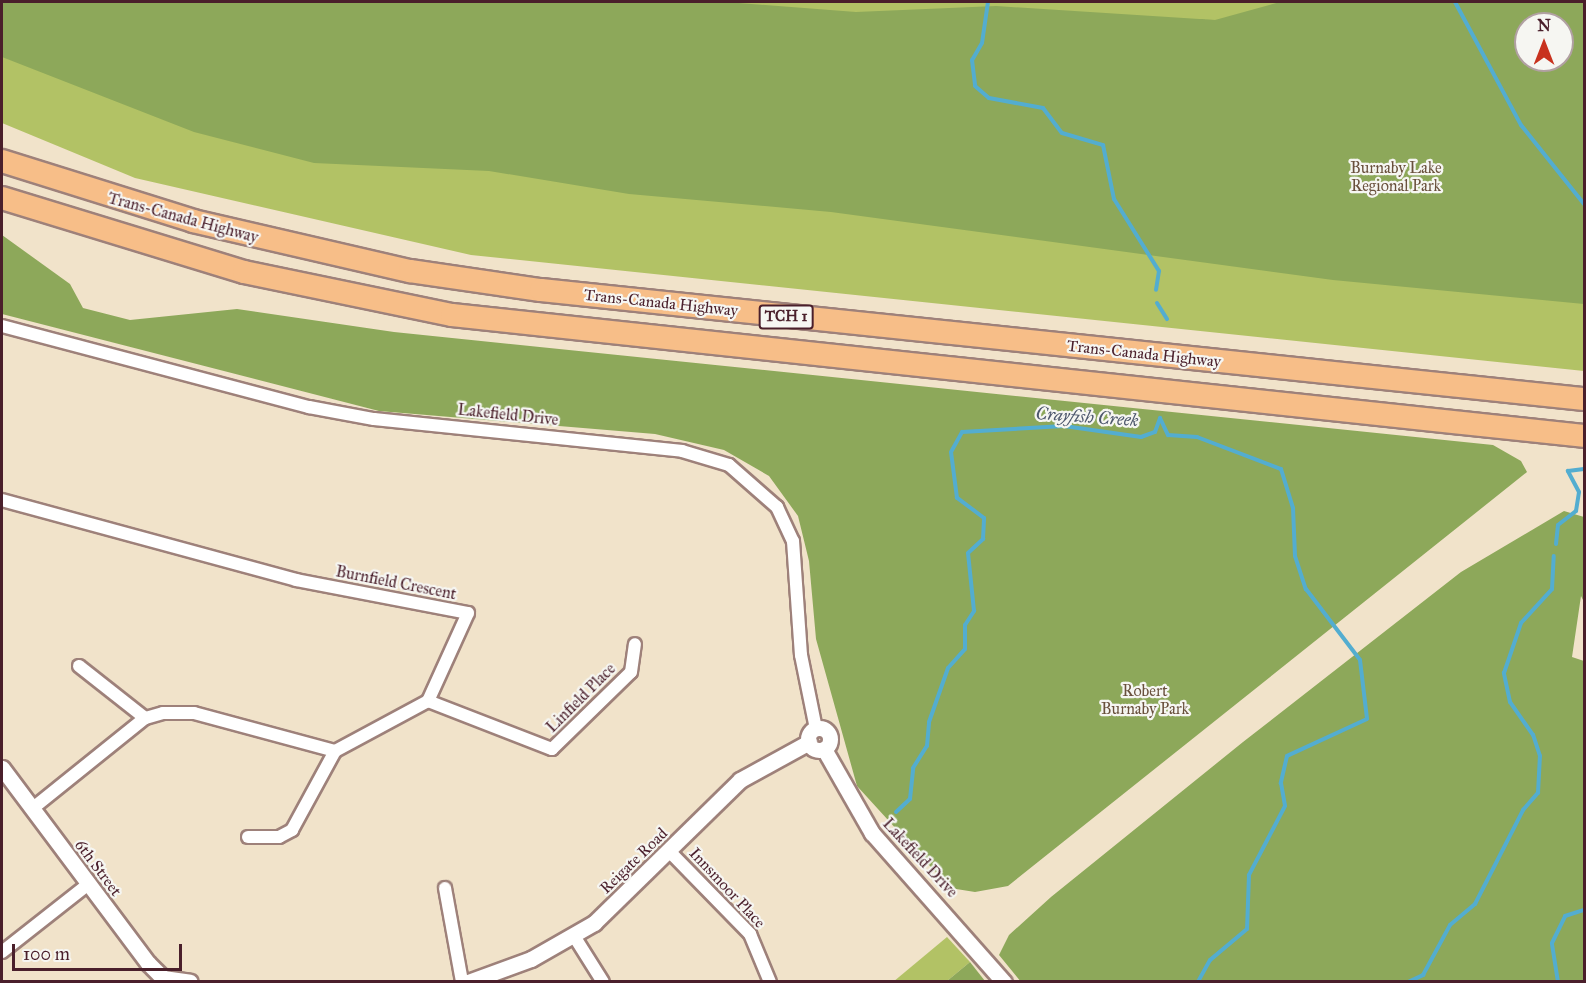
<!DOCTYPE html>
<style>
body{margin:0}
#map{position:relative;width:1586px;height:983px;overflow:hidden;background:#f1e3ca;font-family:"IM FELL Great Primer",serif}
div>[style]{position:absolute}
.green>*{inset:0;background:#b2c265}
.forest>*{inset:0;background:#8da85a}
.stream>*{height:4px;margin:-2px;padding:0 2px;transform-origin:2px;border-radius:2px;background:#53add0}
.roads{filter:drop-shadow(2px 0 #9e817a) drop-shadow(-2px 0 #9e817a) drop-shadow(0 2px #9e817a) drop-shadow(0 -2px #9e817a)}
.minor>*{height:12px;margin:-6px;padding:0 6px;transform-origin:6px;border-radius:6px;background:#fff}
.tertiary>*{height:15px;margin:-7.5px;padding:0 7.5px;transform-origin:7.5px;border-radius:7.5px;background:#fff}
.tertiary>.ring{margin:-7.5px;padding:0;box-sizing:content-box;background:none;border:15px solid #fff;border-radius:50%}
.motorway>*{height:22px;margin:-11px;padding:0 11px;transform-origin:11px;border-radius:11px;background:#f7be88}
span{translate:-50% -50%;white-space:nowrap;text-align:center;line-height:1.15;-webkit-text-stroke:4.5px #f6f6f2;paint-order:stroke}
.shield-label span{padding:2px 4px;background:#f6f6f2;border:2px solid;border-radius:4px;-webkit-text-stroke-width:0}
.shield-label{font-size:15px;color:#4a1f2b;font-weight:700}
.park-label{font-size:16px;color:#69503c}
.street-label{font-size:16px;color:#4a1f2b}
.water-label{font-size:18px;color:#4e586d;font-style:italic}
.frame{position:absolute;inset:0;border:3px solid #4a1f2b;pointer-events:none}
.north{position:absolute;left:1514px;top:12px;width:60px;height:60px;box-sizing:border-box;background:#f6f6f2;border:2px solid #b1a0a2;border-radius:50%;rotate:0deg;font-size:16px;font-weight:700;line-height:24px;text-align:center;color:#4a1f2b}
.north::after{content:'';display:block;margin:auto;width:21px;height:27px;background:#c8321e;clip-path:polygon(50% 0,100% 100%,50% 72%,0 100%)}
.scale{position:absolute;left:12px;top:944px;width:170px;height:27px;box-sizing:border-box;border:3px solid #4a1f2b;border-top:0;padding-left:8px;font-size:18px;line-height:21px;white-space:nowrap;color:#4a1f2b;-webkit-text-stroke:4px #f6f6f2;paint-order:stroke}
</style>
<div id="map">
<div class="green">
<i style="clip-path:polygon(evenodd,2px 2px,1584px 2px,1584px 371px,471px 255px,135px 178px,2px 123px,2px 2px,1526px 24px,1562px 24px,1562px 60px,1526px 60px,1526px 24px)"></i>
<i style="clip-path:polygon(947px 937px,970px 962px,947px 981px,893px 982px)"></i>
</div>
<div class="forest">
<i style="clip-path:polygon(evenodd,2px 2px,726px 2px,856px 12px,996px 6px,1215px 20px,1280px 2px,1584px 2px,1584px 304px,1333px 280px,831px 212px,629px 194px,489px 171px,314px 163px,194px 132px,2px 57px,2px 2px,1526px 24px,1562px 24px,1562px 60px,1526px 60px,1526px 24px)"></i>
<i style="clip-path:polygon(2px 235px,70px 284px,83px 308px,130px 320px,237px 309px,394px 332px,1493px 445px,1521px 461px,1527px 472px,1008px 886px,975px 892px,950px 888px,857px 786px,816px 639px,809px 561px,798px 516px,769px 476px,724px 450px,655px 434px,379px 411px,2px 314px)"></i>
<i style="clip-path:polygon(1564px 511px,1584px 517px,1584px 602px,1581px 596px,1572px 657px,1584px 661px,1584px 981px,1021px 982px,999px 955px,1009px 935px,1051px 897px,1243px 742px,1461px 572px)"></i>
<i style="clip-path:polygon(970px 962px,985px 981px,947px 981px)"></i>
</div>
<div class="stream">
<i style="left:988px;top:2px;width:41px;rotate:98.3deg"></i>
<i style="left:982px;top:43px;width:20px;rotate:120deg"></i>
<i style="left:972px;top:60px;width:26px;rotate:83deg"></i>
<i style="left:975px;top:86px;width:18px;rotate:41deg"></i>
<i style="left:989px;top:98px;width:55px;rotate:10.5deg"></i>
<i style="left:1043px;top:108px;width:31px;rotate:53deg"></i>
<i style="left:1062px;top:133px;width:43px;rotate:16.3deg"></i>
<i style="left:1103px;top:145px;width:55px;rotate:78.5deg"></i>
<i style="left:1114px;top:199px;width:85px;rotate:58deg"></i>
<i style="left:1159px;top:271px;width:19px;rotate:99deg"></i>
<i style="left:1455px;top:2px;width:140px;rotate:61.8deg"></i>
<i style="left:1521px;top:125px;width:101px;rotate:51.4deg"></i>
<i style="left:1157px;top:303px;width:19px;rotate:58deg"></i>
<i style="left:1160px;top:418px;width:19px;rotate:65deg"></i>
<i style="left:1168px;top:435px;width:29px;rotate:4deg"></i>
<i style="left:1197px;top:437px;width:90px;rotate:20.9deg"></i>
<i style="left:1281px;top:469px;width:41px;rotate:72.9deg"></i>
<i style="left:1293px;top:508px;width:48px;rotate:87.6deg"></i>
<i style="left:1295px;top:556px;width:35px;rotate:72deg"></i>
<i style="left:1306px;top:589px;width:89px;rotate:52.7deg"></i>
<i style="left:1360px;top:660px;width:59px;rotate:83.2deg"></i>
<i style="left:1367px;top:719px;width:88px;rotate:155.2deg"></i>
<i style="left:1287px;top:756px;width:28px;rotate:103deg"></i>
<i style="left:1281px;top:783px;width:23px;rotate:80deg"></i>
<i style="left:1285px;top:806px;width:78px;rotate:117.6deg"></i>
<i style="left:1249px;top:875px;width:54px;rotate:92.1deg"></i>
<i style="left:1247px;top:929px;width:48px;rotate:140deg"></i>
<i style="left:1210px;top:960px;width:25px;rotate:119deg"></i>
<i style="left:1556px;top:544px;width:19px;rotate:-84deg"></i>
<i style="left:1558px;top:525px;width:23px;rotate:-38deg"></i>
<i style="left:1576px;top:511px;width:19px;rotate:-81deg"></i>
<i style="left:1579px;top:492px;width:24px;rotate:-118deg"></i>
<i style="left:1568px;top:471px;width:16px;rotate:-7deg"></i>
<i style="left:896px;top:812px;width:19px;rotate:-43deg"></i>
<i style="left:910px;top:799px;width:31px;rotate:-84deg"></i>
<i style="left:913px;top:768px;width:26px;rotate:-58deg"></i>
<i style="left:927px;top:746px;width:24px;rotate:-85deg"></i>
<i style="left:929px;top:722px;width:57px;rotate:-70.6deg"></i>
<i style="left:948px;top:668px;width:25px;rotate:-48deg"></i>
<i style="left:965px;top:649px;width:24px;rotate:-90deg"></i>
<i style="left:965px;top:625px;width:17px;rotate:-57deg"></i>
<i style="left:974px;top:611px;width:58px;rotate:-95.9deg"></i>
<i style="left:968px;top:553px;width:21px;rotate:-43deg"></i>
<i style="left:983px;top:539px;width:21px;rotate:-87deg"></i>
<i style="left:984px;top:518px;width:34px;rotate:-143deg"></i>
<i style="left:957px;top:498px;width:46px;rotate:-97.4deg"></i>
<i style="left:951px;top:452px;width:23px;rotate:-61deg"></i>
<i style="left:962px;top:432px;width:102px;rotate:-3.4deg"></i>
<i style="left:1064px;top:426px;width:78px;rotate:8.1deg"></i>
<i style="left:1141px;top:437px;width:15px;rotate:-20deg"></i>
<i style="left:1155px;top:432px;width:15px;rotate:-70deg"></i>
<i style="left:1408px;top:982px;width:17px;rotate:-25deg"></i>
<i style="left:1423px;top:975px;width:57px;rotate:-61.6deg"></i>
<i style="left:1450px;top:925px;width:33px;rotate:-40deg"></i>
<i style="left:1475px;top:904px;width:106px;rotate:-62.9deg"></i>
<i style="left:1523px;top:810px;width:23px;rotate:-49deg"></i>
<i style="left:1538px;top:793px;width:37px;rotate:-87deg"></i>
<i style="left:1540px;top:756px;width:22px;rotate:-108deg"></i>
<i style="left:1533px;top:735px;width:40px;rotate:-124.9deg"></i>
<i style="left:1510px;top:702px;width:30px;rotate:-102deg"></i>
<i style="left:1504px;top:673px;width:53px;rotate:-71.2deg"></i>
<i style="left:1521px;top:623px;width:46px;rotate:-47.6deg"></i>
<i style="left:1552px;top:589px;width:33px;rotate:-87deg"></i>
<i style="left:1558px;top:982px;width:39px;rotate:-99deg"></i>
<i style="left:1552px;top:943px;width:30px;rotate:-64deg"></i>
<i style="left:1565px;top:916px;width:20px;rotate:-18deg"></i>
</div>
<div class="roads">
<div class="minor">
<i style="left:2px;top:326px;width:318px;rotate:14.8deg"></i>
<i style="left:309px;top:407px;width:66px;rotate:10.5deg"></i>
<i style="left:374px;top:419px;width:310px;rotate:5.9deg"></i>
<i style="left:682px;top:451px;width:49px;rotate:16.6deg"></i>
<i style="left:729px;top:465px;width:64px;rotate:41.2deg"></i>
<i style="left:777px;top:507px;width:38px;rotate:65deg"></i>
<i style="left:793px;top:541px;width:114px;rotate:86deg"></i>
<i style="left:801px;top:655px;width:76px;rotate:78.5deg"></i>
<i style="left:2px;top:500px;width:305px;rotate:15.2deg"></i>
<i style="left:296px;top:580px;width:175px;rotate:10.9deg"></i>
<i style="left:468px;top:613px;width:97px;rotate:114.4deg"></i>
<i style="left:428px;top:701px;width:106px;rotate:151.7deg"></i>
<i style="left:335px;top:751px;width:146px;rotate:-164.9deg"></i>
<i style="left:194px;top:713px;width:31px;rotate:180deg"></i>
<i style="left:163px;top:713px;width:19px;rotate:164deg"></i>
<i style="left:145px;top:718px;width:144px;rotate:141.2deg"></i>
<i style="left:79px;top:666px;width:84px;rotate:38.2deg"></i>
<i style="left:428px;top:701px;width:133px;rotate:21.2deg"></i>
<i style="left:552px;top:749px;width:110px;rotate:-44.3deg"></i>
<i style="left:631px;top:672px;width:28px;rotate:-82deg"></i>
<i style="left:248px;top:837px;width:31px"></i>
<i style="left:279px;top:837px;width:15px;rotate:-28deg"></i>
<i style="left:292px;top:830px;width:90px;rotate:-61.4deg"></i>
<i style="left:670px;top:852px;width:115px;rotate:45.7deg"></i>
<i style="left:750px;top:934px;width:52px;rotate:67.4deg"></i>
<i style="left:445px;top:888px;width:96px;rotate:79.7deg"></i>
<i style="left:574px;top:936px;width:54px;rotate:57.8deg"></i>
<i style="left:2px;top:952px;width:108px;rotate:-38.2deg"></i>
</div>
<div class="tertiary">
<i class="ring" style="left:808px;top:728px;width:7px;height:7px"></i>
<i style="left:824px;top:749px;width:97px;rotate:60.3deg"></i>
<i style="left:872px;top:833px;width:199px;rotate:48.5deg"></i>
<i style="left:2px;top:768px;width:244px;rotate:53.2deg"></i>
<i style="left:148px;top:963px;width:21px;rotate:45deg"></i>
<i style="left:163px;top:978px;width:27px;rotate:8deg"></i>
<i style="left:468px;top:982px;width:67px;rotate:-20.1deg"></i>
<i style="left:531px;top:959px;width:73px;rotate:-29.7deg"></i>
<i style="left:594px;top:923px;width:204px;rotate:-44.4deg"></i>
<i style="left:740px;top:780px;width:79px;rotate:-28.8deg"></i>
</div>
<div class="motorway">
<i style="left:2px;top:161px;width:200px;rotate:17.4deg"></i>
<i style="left:193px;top:221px;width:223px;rotate:13deg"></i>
<i style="left:410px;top:271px;width:132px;rotate:8.3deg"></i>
<i style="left:541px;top:290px;width:1049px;rotate:5.97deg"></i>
<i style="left:2px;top:198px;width:253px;rotate:17deg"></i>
<i style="left:244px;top:272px;width:212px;rotate:11.7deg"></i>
<i style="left:452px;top:315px;width:1138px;rotate:6.1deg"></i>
</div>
</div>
<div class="shield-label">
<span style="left:786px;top:317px">TCH 1</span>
</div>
<div class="park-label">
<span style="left:1396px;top:177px">Burnaby Lake<br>Regional Park</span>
<span style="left:1145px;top:700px">Robert<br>Burnaby Park</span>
</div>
<div class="street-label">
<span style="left:183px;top:218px;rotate:15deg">Trans-Canada Highway</span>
<span style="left:661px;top:303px;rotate:6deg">Trans-Canada Highway</span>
<span style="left:1144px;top:354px;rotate:6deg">Trans-Canada Highway</span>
<span style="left:508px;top:415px;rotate:6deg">Lakefield Drive</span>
<span style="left:396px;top:583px;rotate:11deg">Burnfield Crescent</span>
<span style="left:581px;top:698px;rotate:-45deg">Linfield Place</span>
<span style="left:920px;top:858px;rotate:47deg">Lakefield Drive</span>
<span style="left:634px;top:861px;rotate:-44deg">Reigate Road</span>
<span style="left:98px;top:868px;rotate:53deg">6th Street</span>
<span style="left:727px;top:888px;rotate:47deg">Innsmoor Place</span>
</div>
<div class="water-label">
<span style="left:1087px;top:417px;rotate:4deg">Crayfish Creek</span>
</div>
<div class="frame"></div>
<div class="north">N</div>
<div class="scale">100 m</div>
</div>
